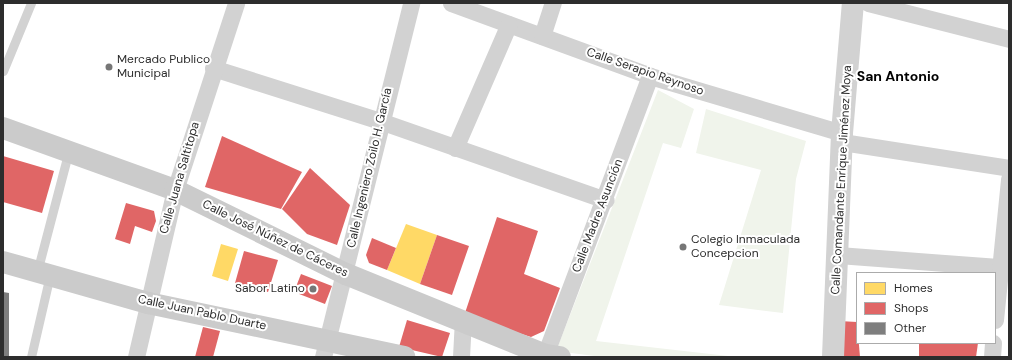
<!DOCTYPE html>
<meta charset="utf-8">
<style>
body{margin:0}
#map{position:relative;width:1012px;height:360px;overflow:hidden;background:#fff;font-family:"DM Sans",sans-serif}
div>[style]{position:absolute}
.green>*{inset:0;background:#f0f4eb}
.homes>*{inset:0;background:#ffd966}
.shops>*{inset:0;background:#e06666}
.building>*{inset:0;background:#7e7e7e}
.service>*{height:9px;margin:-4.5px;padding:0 4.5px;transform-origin:4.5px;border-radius:4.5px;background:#d2d2d2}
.minor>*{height:17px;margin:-8.5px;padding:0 8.5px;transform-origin:8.5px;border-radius:8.5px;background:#d2d2d2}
.tertiary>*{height:22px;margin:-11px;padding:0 11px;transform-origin:11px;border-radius:11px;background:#d2d2d2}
.secondary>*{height:22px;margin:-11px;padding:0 11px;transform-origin:11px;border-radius:11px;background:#cbcbcb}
.dots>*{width:11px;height:11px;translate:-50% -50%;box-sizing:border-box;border:2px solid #fff;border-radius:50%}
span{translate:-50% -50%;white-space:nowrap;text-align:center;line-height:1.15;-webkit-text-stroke:4px #fff;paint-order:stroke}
.poi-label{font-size:12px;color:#2d2d2d}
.left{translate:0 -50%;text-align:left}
.right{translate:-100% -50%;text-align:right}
.street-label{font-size:12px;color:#2d2d2d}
.quarter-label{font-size:14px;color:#000;font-weight:700}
.frame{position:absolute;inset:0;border:4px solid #2d2d2d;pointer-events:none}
.legend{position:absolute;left:856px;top:272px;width:140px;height:72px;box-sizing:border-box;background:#fff;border:1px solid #ababab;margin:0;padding:5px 7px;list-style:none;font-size:12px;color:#2d2d2d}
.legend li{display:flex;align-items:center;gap:8px;height:20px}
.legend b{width:20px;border:1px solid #ababab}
</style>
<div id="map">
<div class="green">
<i style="clip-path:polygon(658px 90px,694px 109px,681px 148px,663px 143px,596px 341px,737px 357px,602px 357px,556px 351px)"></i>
<i style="clip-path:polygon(706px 109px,806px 141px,796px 179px,783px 313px,719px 305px,761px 170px,696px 153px)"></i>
</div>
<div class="homes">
<i style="clip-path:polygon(406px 224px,437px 235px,420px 284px,387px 270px)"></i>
<i style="clip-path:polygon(221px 244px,238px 249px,228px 281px,212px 276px)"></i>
</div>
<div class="shops">
<i style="clip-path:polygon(222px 136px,302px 172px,281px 209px,205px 187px)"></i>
<i style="clip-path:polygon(3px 156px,54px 171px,42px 213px,3px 202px)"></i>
<i style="clip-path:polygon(310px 168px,350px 205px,337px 245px,307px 234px,282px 209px)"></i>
<i style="clip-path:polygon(126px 203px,154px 211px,156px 221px,152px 232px,135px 226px,130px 244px,115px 239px)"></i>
<i style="clip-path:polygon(497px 217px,538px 231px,524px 274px,560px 288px,544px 331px,531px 337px,464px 316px)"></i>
<i style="clip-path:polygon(437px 235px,469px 246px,452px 295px,420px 284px)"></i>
<i style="clip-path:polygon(372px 238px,396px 248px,387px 270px,369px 263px,366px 255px)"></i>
<i style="clip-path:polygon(244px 251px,278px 260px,268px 292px,235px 283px)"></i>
<i style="clip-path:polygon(301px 274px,332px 286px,325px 304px,294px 292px)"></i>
<i style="clip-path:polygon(407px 320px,450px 333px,442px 357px,399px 347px)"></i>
<i style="clip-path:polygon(839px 321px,857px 322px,860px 357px,838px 357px)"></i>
<i style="clip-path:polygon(203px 327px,220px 331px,213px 357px,195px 357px)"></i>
<i style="clip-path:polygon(919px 343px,978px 343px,976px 357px,919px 357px)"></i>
</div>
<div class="building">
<i style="clip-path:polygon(3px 292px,9px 293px,9px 357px,3px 357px)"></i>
</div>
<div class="service">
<i style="left:3px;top:71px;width:74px;rotate:-67.6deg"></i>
<i style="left:37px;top:272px;width:122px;rotate:-75.3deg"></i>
<i style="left:31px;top:357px;width:84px;rotate:-77deg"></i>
</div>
<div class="minor">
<i style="left:451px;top:3px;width:212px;rotate:20.1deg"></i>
<i style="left:650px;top:76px;width:200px;rotate:16.5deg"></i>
<i style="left:868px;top:3px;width:146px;rotate:14.3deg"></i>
<i style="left:542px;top:36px;width:35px;rotate:-72deg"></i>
<i style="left:213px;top:68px;width:175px;rotate:17.6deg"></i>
<i style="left:380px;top:121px;width:239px;rotate:19.3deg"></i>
<i style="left:842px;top:142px;width:169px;rotate:8.8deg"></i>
<i style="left:455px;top:148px;width:135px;rotate:-66.5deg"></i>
<i style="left:838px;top:255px;width:171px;rotate:4.3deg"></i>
<i style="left:995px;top:320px;width:142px;rotate:-84.3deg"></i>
<i style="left:545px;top:355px;width:298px;rotate:-69.4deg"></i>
<i style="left:136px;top:357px;width:171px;rotate:-76.9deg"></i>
<i style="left:175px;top:190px;width:197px;rotate:-71.9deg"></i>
<i style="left:323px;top:357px;width:365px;rotate:-76deg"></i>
<i style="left:461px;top:357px;width:35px;rotate:-87deg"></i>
<i style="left:992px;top:357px;width:14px;rotate:-86deg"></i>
</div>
<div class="tertiary">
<i style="left:833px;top:357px;width:224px;rotate:-87.7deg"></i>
<i style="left:842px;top:133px;width:130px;rotate:-85.2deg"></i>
</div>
<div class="secondary">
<i style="left:3px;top:128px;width:183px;rotate:19.8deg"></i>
<i style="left:175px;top:190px;width:191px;rotate:26.2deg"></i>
<i style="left:346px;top:274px;width:215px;rotate:22.1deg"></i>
<i style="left:545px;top:355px;width:15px;rotate:8deg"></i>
<i style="left:3px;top:262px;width:151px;rotate:15.8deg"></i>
<i style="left:148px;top:303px;width:262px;rotate:11.9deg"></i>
</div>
<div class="dots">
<i style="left:109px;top:67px;background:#767676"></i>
<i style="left:683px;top:247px;background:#767676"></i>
<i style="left:313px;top:289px;background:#767676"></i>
</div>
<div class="poi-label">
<span class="left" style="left:117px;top:67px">Mercado Publico<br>Municipal</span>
<span class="left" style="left:691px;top:247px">Colegio Inmaculada<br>Concepcion</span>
<span class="right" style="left:305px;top:289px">Sabor Latino</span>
</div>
<div class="street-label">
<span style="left:645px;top:72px;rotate:19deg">Calle Serapio Reynoso</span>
<span style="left:370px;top:168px;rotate:-77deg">Calle Ingeniero Zoilo H. García</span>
<span style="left:180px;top:178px;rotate:-74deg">Calle Juana Saltitopa</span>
<span style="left:842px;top:180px;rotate:-87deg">Calle Comandante Enrique Jiménez Moya</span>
<span style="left:598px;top:216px;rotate:-69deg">Calle Madre Asunción</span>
<span style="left:275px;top:239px;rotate:26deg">Calle José Núñez de Cáceres</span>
<span style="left:202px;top:313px;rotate:12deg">Calle Juan Pablo Duarte</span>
</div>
<div class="quarter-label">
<span style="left:898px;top:76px">San Antonio</span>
</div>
<div class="frame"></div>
<ul class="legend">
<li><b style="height:11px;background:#ffd966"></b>Homes</li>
<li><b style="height:11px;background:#e06666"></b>Shops</li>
<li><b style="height:11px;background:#7e7e7e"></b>Other</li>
</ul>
</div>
